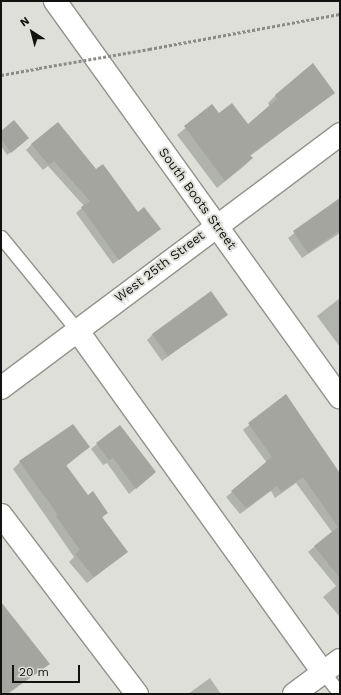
<!DOCTYPE html>
<style>
body{margin:0}
#map{position:relative;width:341px;height:695px;overflow:hidden;background:#dddfd8;font-family:"Work Sans",sans-serif}
div>[style]{position:absolute}
.shadow>*{inset:0;background:#0003}
.building>*{inset:0;background:#a3a59e}
.path>*{height:2.5px;margin-top:-1.25px;transform-origin:0;background:repeating-linear-gradient(90deg,#8b8c87 0 3px,transparent 0 5px)}
.roads{filter:drop-shadow(1px 0 #91938b) drop-shadow(-1px 0 #91938b) drop-shadow(0 1px #91938b) drop-shadow(0 -1px #91938b)}
.lane>*{height:13px;margin:-6.5px;padding:0 6.5px;transform-origin:6.5px;border-radius:6.5px;background:#fff}
.street>*{height:22px;margin:-11px;padding:0 11px;transform-origin:11px;border-radius:11px;background:#fff}
.path-bridge>*{height:2.5px;margin-top:-1.25px;transform-origin:0;background:repeating-linear-gradient(90deg,#8b8c87 0 3px,transparent 0 5px)}
span{translate:-50% -50%;white-space:nowrap;text-align:center;line-height:1.15;-webkit-text-stroke:4px #dddfd8;paint-order:stroke}
.street-label{font-size:13px;color:#121310}
.frame{position:absolute;inset:0;border:2px solid #121310;pointer-events:none}
.north{position:absolute;left:12px;top:12px;width:40px;height:40px;-webkit-text-stroke:3px #dddfd8;paint-order:stroke;rotate:324deg;font-size:11px;font-weight:700;line-height:16px;text-align:center;color:#121310}
.north::after{content:'';display:block;margin:auto;width:14px;height:18px;background:#121310;clip-path:polygon(50% 0,100% 100%,50% 72%,0 100%)}
.scale{position:absolute;left:12px;top:665px;width:68px;height:18px;box-sizing:border-box;border:2px solid #121310;border-top:0;padding-left:5px;font-size:12px;line-height:14px;white-space:nowrap;color:#121310;-webkit-text-stroke:3px #dddfd8;paint-order:stroke}
</style>
<div id="map">
<div class="shadow">
<i style="clip-path:polygon(313px 65px,334px 93px,250px 156px,252px 158px,244px 166px,217px 188px,177px 135px,212px 106px,218px 114px,248px 126px,270px 107px,268px 103px,275px 96px)"></i>
<i style="clip-path:polygon(1px 132px,25px 141px,7px 155px,1px 146px)"></i>
<i style="clip-path:polygon(32px 144px,96px 170px,138px 213px,159px 229px,113px 264px,76px 213px,84px 206px,48px 166px,43px 170px,26px 150px)"></i>
<i style="clip-path:polygon(340px 198px,340px 233px,302px 258px,288px 238px)"></i>
<i style="clip-path:polygon(340px 298px,340px 347px,317px 316px)"></i>
<i style="clip-path:polygon(227px 314px,162px 361px,147px 340px,153px 334px)"></i>
<i style="clip-path:polygon(286px 395px,340px 473px,340px 617px,323px 597px,336px 586px,308px 552px,332px 532px,296px 483px,275px 498px,271px 491px,240px 514px,226px 497px,267px 463px,243px 430px)"></i>
<i style="clip-path:polygon(97px 444px,155px 472px,129px 494px,107px 463px,103px 465px,91px 449px)"></i>
<i style="clip-path:polygon(89px 447px,66px 466px,88px 496px,106px 513px,102px 518px,127px 552px,87px 583px,69px 562px,74px 557px,13px 469px,20px 462px)"></i>
<i style="clip-path:polygon(1px 609px,49px 664px,8px 694px,1px 694px)"></i>
<i style="clip-path:polygon(210px 678px,221px 694px,188px 694px)"></i>
</div>
<div class="building">
<i style="clip-path:polygon(313px 63px,335px 93px,250px 155px,253px 158px,225px 181px,184px 126px,212px 104px,219px 113px,232px 103px,248px 124px,277px 99px,275px 95px)"></i>
<i style="clip-path:polygon(14px 120px,29px 138px,11px 153px,1px 139px,1px 131px)"></i>
<i style="clip-path:polygon(58px 122px,96px 169px,103px 164px,138px 212px,144px 207px,161px 229px,119px 260px,81px 207px,90px 201px,54px 161px,49px 165px,31px 144px)"></i>
<i style="clip-path:polygon(340px 198px,340px 230px,308px 253px,293px 231px)"></i>
<i style="clip-path:polygon(211px 291px,228px 315px,168px 356px,152px 334px)"></i>
<i style="clip-path:polygon(286px 394px,340px 474px,340px 578px,314px 546px,338px 527px,303px 477px,281px 492px,277px 486px,246px 508px,231px 491px,272px 457px,248px 423px)"></i>
<i style="clip-path:polygon(73px 424px,90px 447px,66px 465px,88px 495px,93px 491px,108px 513px,102px 517px,128px 552px,94px 577px,75px 554px,80px 550px,56px 516px,58px 515px,19px 461px)"></i>
<i style="clip-path:polygon(120px 425px,156px 472px,136px 489px,113px 458px,109px 460px,96px 443px)"></i>
<i style="clip-path:polygon(1px 602px,50px 664px,6px 694px,1px 694px)"></i>
</div>
<div class="path">
<i style="left:149px;top:49px;width:194px;rotate:-10.4deg"></i>
<i style="left:1px;top:75px;width:39px;rotate:-10deg"></i>
</div>
<div class="roads">
<div class="lane">
<i style="left:1px;top:237px;width:120px;rotate:50.7deg"></i>
<i style="left:323px;top:672px;width:28px;rotate:52deg"></i>
</div>
<div class="street">
<i style="left:55px;top:1px;width:488px;rotate:54.3deg"></i>
<i style="left:77px;top:330px;width:421px;rotate:54.3deg"></i>
<i style="left:1px;top:388px;width:424px;rotate:-36.8deg"></i>
<i style="left:1px;top:515px;width:225px;rotate:52.8deg"></i>
<i style="left:294px;top:694px;width:57px;rotate:-36.5deg"></i>
</div>
</div>
<div class="path-bridge">
<i style="left:39px;top:68px;width:112px;rotate:-9.8deg"></i>
</div>
<div class="street-label">
<span style="left:197px;top:199px;rotate:54deg">South Boots Street</span>
<span style="left:160px;top:267px;rotate:-37deg">West 25th Street</span>
</div>
<div class="frame"></div>
<div class="north">N</div>
<div class="scale">20 m</div>
</div>
